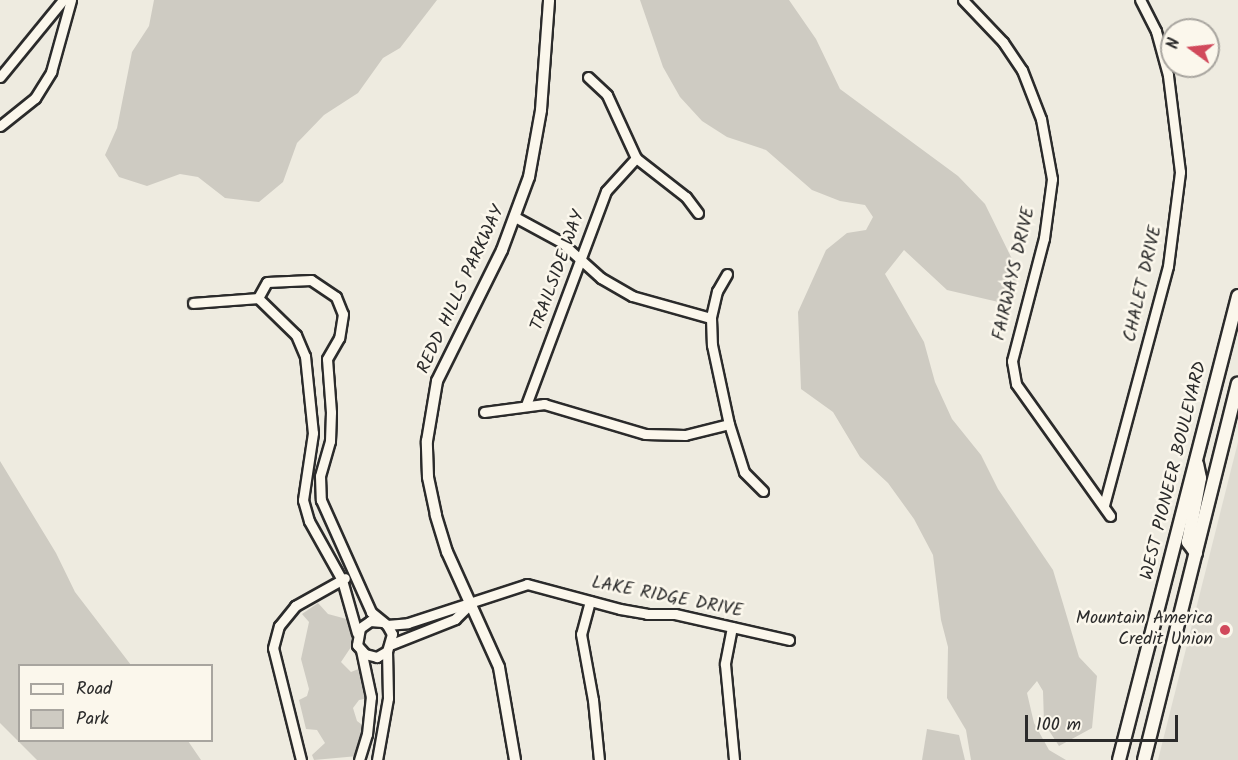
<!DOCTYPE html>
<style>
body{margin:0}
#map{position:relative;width:1238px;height:760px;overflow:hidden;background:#eeebe0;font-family:Kalam,sans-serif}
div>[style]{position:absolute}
.built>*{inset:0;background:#dedbd1}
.green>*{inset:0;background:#cecbc2}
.roads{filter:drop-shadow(2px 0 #2b2b2b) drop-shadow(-2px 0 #2b2b2b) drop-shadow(0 2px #2b2b2b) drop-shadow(0 -2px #2b2b2b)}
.minor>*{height:9px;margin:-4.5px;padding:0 4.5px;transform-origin:4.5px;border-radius:4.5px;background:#fbf7ec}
.tertiary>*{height:10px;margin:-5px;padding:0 5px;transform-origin:5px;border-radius:5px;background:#fbf7ec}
.secondary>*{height:12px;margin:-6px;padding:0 6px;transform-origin:6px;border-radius:6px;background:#fbf7ec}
.dots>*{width:16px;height:16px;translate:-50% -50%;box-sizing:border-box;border:3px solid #fbf7ec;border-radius:50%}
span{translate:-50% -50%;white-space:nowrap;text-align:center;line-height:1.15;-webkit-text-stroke:5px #fbf7ec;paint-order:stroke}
.street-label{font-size:18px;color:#2b2b2b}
.poi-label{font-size:18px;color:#2b2b2b}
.right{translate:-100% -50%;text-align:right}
.legend{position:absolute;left:18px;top:664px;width:195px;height:78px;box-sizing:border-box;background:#fbf7ec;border:2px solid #a8a59f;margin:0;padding:8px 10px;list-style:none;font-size:18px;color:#2b2b2b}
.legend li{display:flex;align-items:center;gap:12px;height:30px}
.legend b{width:30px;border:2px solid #a8a59f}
.north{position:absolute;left:1160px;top:18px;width:60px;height:60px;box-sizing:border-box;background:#fbf7ec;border:2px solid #a8a59f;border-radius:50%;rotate:285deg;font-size:16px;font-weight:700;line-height:24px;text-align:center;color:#2b2b2b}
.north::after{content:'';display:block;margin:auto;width:21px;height:27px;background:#d1495b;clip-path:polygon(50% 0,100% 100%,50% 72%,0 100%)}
.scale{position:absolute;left:1025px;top:715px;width:153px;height:27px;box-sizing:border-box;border:3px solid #2b2b2b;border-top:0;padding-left:8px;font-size:18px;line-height:21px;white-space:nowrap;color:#2b2b2b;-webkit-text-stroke:4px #fbf7ec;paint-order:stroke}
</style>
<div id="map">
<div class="built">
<i style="clip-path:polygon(1238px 442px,1238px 760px,1158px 760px)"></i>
</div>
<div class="green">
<i style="clip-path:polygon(154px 0,437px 0,400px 48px,383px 58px,358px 93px,324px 115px,297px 143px,283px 182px,259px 202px,225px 198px,198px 177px,180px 174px,147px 186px,119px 177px,105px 155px,117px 128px,132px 52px,149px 26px)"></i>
<i style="clip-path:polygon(640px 0,789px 0,816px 39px,840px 89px,958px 176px,985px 204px,1012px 259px,1017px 282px,1007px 304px,947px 290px,904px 250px,885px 274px,924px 342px,935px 382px,952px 419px,981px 455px,998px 489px,1053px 570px,1079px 657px,1097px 676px,1092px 728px,1059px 746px,1044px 723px,1043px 691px,1037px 681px,1027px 693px,1034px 723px,1049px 750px,1066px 760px,971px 760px,966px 730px,947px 698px,948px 647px,941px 620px,933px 555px,914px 519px,888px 483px,860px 457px,833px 412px,801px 389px,798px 312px,826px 250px,847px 233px,866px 230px,873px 217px,865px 205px,840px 201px,812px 190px,766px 150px,727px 137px,702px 121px,680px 97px,663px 67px)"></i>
<i style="clip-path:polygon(0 461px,56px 553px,75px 592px,131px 665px,20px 666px,20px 740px,188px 741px,201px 760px,37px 760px,0 723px)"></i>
<i style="clip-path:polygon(318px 603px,328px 614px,354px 621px,351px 647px,341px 662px,351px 672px,361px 668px,368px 698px,359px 700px,353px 708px,357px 721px,365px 727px,358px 756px,314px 760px,312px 755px,325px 743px,317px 730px,306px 729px,299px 700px,307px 696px,309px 689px,301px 659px,309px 622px,302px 614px)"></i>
<i style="clip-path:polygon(927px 729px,959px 735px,965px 760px,922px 760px)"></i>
</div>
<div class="roads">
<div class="minor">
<i style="left:963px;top:0;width:58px;rotate:46.4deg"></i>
<i style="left:1003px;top:42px;width:34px;rotate:56deg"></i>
<i style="left:1022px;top:70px;width:53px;rotate:68.8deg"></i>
<i style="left:1041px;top:119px;width:61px;rotate:79.6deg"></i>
<i style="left:1052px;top:179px;width:60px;rotate:97.7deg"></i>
<i style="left:1044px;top:238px;width:127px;rotate:104.6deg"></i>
<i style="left:1012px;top:361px;width:23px;rotate:80deg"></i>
<i style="left:1016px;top:384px;width:162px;rotate:54.5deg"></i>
<i style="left:0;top:77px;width:99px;rotate:-50.7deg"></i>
<i style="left:588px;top:77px;width:26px;rotate:43deg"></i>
<i style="left:607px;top:95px;width:69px;rotate:65.3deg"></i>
<i style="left:636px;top:158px;width:63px;rotate:38deg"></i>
<i style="left:686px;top:197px;width:20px;rotate:53deg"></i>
<i style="left:0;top:126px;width:45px;rotate:-38.7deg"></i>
<i style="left:35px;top:98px;width:31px;rotate:-58deg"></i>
<i style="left:51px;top:72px;width:75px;rotate:-74.5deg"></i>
<i style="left:515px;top:217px;width:52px;rotate:28.5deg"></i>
<i style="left:561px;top:242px;width:54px;rotate:42deg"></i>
<i style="left:601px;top:278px;width:36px;rotate:30deg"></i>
<i style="left:632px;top:296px;width:82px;rotate:15.6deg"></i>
<i style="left:727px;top:274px;width:20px;rotate:120deg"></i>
<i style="left:717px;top:291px;width:28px;rotate:103deg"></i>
<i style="left:711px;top:318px;width:27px;rotate:88deg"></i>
<i style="left:712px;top:345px;width:81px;rotate:77.9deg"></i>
<i style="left:729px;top:424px;width:50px;rotate:72.6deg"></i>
<i style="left:744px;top:472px;width:27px;rotate:45deg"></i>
<i style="left:258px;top:298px;width:18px;rotate:-61deg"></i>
<i style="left:267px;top:282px;width:44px;rotate:-2.6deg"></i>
<i style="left:311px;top:280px;width:30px;rotate:34deg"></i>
<i style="left:336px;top:297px;width:18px;rotate:68deg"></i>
<i style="left:343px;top:314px;width:24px;rotate:99deg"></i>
<i style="left:339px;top:338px;width:24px;rotate:120deg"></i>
<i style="left:327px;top:359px;width:53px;rotate:85.7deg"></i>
<i style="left:331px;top:412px;width:29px;rotate:92deg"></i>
<i style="left:330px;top:441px;width:36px;rotate:106deg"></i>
<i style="left:320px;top:476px;width:24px;rotate:88deg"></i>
<i style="left:321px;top:500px;width:123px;rotate:65.9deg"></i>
<i style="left:371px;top:612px;width:21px;rotate:39deg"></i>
<i style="left:387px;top:625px;width:10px;rotate:61deg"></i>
<i style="left:392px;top:634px;width:18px;rotate:106deg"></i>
<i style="left:387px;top:651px;width:12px;rotate:149deg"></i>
<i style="left:377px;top:657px;width:12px;rotate:-166deg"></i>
<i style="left:365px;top:654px;width:12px;rotate:-132deg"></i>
<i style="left:357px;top:645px;width:17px;rotate:-80deg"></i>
<i style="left:360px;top:628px;width:12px;rotate:-35deg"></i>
<i style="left:370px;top:621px;width:12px;rotate:5deg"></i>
<i style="left:258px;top:298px;width:53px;rotate:44.2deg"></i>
<i style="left:296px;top:335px;width:23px;rotate:67deg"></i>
<i style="left:305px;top:356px;width:77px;rotate:84.1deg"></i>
<i style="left:313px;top:433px;width:68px;rotate:98.5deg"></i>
<i style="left:303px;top:500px;width:22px;rotate:74deg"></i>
<i style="left:309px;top:521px;width:68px;rotate:60.8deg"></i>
<i style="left:342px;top:580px;width:55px;rotate:74.2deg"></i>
<i style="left:193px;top:303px;width:65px;rotate:-4.4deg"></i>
<i style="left:526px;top:405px;width:228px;rotate:-69.5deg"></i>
<i style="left:606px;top:191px;width:45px;rotate:-47.7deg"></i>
<i style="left:484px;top:412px;width:61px;rotate:-7.6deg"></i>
<i style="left:544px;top:404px;width:105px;rotate:16.5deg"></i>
<i style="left:645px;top:434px;width:40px;rotate:1.4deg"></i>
<i style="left:685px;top:435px;width:45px;rotate:-14deg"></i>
<i style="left:1104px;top:505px;width:247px;rotate:-75deg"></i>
<i style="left:1168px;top:266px;width:95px;rotate:-82.7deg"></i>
<i style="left:1180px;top:172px;width:98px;rotate:-97.1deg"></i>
<i style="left:1168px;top:75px;width:46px;rotate:-105.3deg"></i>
<i style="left:1156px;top:31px;width:35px;rotate:-117deg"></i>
<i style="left:590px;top:601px;width:34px;rotate:105deg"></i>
<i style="left:581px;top:634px;width:67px;rotate:79.7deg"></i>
<i style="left:593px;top:700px;width:60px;rotate:84.3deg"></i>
<i style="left:387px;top:625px;width:21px;rotate:-5deg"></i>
<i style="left:408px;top:623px;width:125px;rotate:-18.1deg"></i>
<i style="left:527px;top:584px;width:96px;rotate:15deg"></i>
<i style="left:620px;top:609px;width:27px;rotate:10deg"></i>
<i style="left:647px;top:614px;width:28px"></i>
<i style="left:675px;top:614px;width:117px;rotate:12.8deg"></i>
<i style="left:732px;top:627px;width:38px;rotate:101deg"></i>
<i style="left:725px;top:664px;width:96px;rotate:84.6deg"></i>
<i style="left:392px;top:644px;width:68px;rotate:-21.6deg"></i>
<i style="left:455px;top:619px;width:23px;rotate:-45deg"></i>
<i style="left:301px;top:760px;width:115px;rotate:-104deg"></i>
<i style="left:273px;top:648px;width:23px;rotate:-75deg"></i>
<i style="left:279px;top:626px;width:26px;rotate:-51deg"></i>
<i style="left:295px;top:606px;width:57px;rotate:-29.2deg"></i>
<i style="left:359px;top:760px;width:27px;rotate:-73deg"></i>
<i style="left:367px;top:734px;width:37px;rotate:-84deg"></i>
<i style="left:371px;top:697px;width:48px;rotate:-102deg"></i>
<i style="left:377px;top:760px;width:63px;rotate:-79.9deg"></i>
<i style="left:388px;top:698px;width:47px;rotate:-91.2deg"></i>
</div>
<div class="tertiary">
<i style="left:515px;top:760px;width:94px;rotate:-99.8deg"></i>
<i style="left:499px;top:667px;width:126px;rotate:-114.3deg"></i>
<i style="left:447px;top:552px;width:39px;rotate:-107deg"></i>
<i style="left:436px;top:515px;width:39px;rotate:-102deg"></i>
<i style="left:428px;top:477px;width:36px;rotate:-92deg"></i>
<i style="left:427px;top:441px;width:61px;rotate:-80.5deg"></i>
<i style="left:437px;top:381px;width:146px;rotate:-63.6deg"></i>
<i style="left:502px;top:250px;width:78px;rotate:-69.7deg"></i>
<i style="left:529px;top:177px;width:68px;rotate:-79.8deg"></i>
<i style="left:541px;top:110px;width:110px;rotate:-85.8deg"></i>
</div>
<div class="secondary">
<i style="left:1196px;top:553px;width:14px;rotate:-126deg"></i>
<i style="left:1188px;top:542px;width:65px;rotate:-79.4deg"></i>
<i style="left:1200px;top:478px;width:14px;rotate:-102deg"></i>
<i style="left:1119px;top:760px;width:479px;rotate:-75.6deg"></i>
<i style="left:1144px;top:760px;width:388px;rotate:-76deg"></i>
</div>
</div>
<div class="dots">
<i style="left:1225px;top:630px;background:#d1495b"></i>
</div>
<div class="street-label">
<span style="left:559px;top:271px;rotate:-70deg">TRAILSIDE WAY</span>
<span style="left:1015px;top:274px;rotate:-77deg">FAIRWAYS DRIVE</span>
<span style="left:1144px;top:284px;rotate:-77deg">CHALET DRIVE</span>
<span style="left:462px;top:290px;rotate:-65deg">REDD HILLS PARKWAY</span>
<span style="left:1175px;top:471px;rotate:-76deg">WEST PIONEER BOULEVARD</span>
<span style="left:667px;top:598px;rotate:11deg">LAKE RIDGE DRIVE</span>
</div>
<div class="poi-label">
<span class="right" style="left:1213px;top:630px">Mountain America<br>Credit Union</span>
</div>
<ul class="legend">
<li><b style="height:8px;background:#fbf7ec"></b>Road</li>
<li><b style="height:16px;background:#cecbc2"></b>Park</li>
</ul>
<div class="north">N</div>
<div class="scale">100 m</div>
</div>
